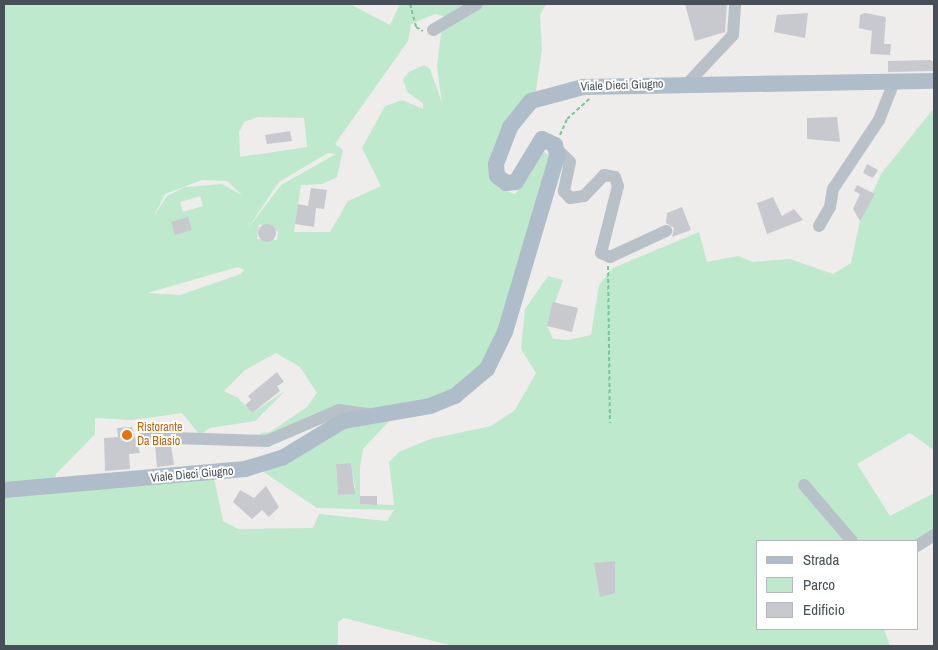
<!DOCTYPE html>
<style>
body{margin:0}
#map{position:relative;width:938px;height:650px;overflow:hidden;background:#efecec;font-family:"Archivo Narrow",sans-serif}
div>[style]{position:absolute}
.green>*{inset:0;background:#bee9cd}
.building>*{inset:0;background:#c7c9cf}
.round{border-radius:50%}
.path>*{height:2px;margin-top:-1px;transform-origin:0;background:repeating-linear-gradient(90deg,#7ac49b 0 4px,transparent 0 6.5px)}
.minor>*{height:12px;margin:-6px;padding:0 6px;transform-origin:6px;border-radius:6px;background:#b9c1c8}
.major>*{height:16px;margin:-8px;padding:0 8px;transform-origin:8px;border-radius:8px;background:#aebdc9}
.dots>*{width:14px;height:14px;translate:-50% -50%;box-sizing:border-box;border:2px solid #fff;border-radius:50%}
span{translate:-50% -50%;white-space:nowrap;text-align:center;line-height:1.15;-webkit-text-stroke:4px #fff;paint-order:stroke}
.street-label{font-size:12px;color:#475058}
.food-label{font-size:12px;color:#c56008}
.left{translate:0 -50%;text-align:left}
.frame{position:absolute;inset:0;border:5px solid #475058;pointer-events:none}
.legend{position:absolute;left:756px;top:540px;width:162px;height:90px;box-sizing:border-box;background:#fff;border:1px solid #b5b9bc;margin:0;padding:6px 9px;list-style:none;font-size:15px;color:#475058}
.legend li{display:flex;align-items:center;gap:10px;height:25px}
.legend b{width:25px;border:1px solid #b5b9bc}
</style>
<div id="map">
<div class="green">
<i style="clip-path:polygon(evenodd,4px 4px,350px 4px,390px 25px,400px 4px,546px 4px,540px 15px,542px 49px,536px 91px,496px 164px,498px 188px,515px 194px,531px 174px,533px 159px,544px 152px,551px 157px,487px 369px,430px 405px,350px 410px,256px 441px,261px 433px,270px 432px,307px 407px,317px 393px,300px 367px,276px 353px,245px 370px,224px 391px,238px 398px,252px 413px,285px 391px,255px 421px,210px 428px,200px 435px,182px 413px,132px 420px,95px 418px,95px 434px,56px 474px,53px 490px,214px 478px,223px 521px,238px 529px,313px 528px,319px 514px,387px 521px,394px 510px,317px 508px,259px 469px,331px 428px,395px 415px,363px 449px,360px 467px,360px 504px,394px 505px,389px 462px,399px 452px,430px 439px,491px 426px,515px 410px,536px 373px,521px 349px,525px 309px,548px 276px,563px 280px,547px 326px,553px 339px,568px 340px,591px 335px,599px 285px,613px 268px,699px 232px,707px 262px,738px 256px,753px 262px,790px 259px,833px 274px,851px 263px,860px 221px,881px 174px,934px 108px,934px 450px,910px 433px,857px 464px,890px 516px,934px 493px,934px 535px,917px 541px,757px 541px,757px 629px,884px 629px,890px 646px,453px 646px,344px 618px,338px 622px,338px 646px,4px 646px,4px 4px,435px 14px,443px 16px,437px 67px,442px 103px,430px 69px,424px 65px,409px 72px,403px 79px,407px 92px,423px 103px,423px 109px,402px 100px,385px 106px,362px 148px,381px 186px,348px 201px,330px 232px,294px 232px,301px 185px,322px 184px,337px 177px,343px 150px,335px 144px,408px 41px,411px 24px,435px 14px,4px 4px,258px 117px,304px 118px,307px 147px,240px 157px,239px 132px,244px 122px,258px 117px,4px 4px,328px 153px,336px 154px,281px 185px,246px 231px,279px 182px,328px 153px,4px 4px,202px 180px,227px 181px,242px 195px,222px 184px,185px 187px,167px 196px,153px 218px,165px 194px,202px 180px,4px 4px,200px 196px,203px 206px,183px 212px,180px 202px,200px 196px,4px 4px,259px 224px,278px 231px,277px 240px,257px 239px,259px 224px,4px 4px,238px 267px,244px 270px,241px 274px,180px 295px,147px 293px,238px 267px,4px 4px,351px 463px,355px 488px,351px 494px,338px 495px,336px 464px,351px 463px)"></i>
</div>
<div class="building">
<i style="clip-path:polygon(685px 4px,727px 4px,725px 32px,695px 41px)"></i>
<i style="clip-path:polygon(808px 13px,805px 38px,774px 32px,777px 15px)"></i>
<i style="clip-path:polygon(865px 13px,886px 17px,884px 44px,891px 44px,890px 55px,870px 54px,872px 31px,859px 28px,860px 15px)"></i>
<i style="clip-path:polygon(930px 60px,934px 62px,934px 71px,888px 72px,888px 61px)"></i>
<i style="clip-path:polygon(837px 117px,840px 142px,807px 139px,807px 118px)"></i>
<i style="clip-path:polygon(290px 131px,292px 141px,267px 144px,265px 135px)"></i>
<i style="clip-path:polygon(867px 164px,878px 170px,873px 178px,863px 173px)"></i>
<i style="clip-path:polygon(857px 185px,875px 194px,860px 221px,853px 209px,860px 194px,854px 191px)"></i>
<i style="clip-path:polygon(311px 188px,327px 190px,324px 209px,316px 208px,314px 227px,295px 224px,298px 204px,308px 206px)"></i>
<i style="clip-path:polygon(773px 197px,782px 216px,794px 209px,803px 220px,767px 234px,757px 203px)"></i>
<i style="clip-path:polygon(682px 207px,691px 230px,672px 237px,674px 228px,666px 223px,667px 213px)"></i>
<i style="clip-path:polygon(188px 217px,192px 230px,175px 235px,171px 222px)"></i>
<i class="round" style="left:258px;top:224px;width:18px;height:18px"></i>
<i style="clip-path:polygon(553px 302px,578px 308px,572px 332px,547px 326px)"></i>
<i style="clip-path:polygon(277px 372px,284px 382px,277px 386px,280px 391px,252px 413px,245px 405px,251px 400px,248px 396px)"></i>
<i style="clip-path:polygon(132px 427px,140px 453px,129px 454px,130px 469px,105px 471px,104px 438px,118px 437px,117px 428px)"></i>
<i style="clip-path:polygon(155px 445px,171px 446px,174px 465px,157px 467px)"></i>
<i style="clip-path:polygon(351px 463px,355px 494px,338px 495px,336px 464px)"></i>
<i style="clip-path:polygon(266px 486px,279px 507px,269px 517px,262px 510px,252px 519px,233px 502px,240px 490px,254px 498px)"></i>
<i style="clip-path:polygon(360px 496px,377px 496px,377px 505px,360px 504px)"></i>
<i style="clip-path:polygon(615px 561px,615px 593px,600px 597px,594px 563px)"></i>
</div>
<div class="path">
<i style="left:410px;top:4px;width:24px;rotate:75deg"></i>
<i style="left:416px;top:27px;width:8px;rotate:30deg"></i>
<i style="left:560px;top:135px;width:17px;rotate:-66deg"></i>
<i style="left:567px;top:119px;width:30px;rotate:-42deg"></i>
<i style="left:608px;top:266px;width:157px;rotate:89.3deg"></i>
</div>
<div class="minor">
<i style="left:433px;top:30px;width:51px;rotate:-30.6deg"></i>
<i style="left:687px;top:84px;width:67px;rotate:-46.8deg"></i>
<i style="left:733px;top:35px;width:31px;rotate:-86deg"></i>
<i style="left:557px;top:149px;width:18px;rotate:45deg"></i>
<i style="left:570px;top:162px;width:30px;rotate:102deg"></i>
<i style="left:564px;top:191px;width:9px;rotate:49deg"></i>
<i style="left:570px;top:198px;width:14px;rotate:-8deg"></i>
<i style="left:584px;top:196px;width:29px;rotate:-46deg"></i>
<i style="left:604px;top:175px;width:11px;rotate:10deg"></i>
<i style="left:615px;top:177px;width:9px;rotate:72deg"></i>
<i style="left:618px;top:186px;width:69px;rotate:104.2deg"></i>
<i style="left:601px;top:253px;width:10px;rotate:24deg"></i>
<i style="left:610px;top:257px;width:62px;rotate:-24.9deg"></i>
<i style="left:819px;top:226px;width:22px;rotate:-60deg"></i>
<i style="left:830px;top:207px;width:18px;rotate:-81deg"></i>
<i style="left:833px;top:189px;width:83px;rotate:-56.3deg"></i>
<i style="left:879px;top:120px;width:41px;rotate:-68.5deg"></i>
<i style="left:145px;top:437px;width:122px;rotate:1.9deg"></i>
<i style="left:267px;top:441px;width:78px;rotate:-23.3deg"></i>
<i style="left:339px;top:410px;width:28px;rotate:8deg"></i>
<i style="left:804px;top:485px;width:74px;rotate:49.4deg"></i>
<i style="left:917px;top:546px;width:20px;rotate:-33deg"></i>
</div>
<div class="major">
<i style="left:4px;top:490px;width:242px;rotate:-5deg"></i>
<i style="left:245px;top:469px;width:39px;rotate:-17deg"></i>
<i style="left:282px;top:458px;width:71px;rotate:-31.2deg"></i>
<i style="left:343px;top:421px;width:88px;rotate:-9.8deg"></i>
<i style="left:430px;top:406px;width:27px;rotate:-22deg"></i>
<i style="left:455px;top:396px;width:42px;rotate:-40.2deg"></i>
<i style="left:487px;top:369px;width:41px;rotate:-64.1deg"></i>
<i style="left:505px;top:332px;width:184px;rotate:-73.5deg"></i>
<i style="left:557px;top:156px;width:11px;rotate:-100deg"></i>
<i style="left:555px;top:145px;width:14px;rotate:-155deg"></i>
<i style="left:542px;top:139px;width:50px;rotate:121.2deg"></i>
<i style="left:516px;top:182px;width:10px;rotate:174deg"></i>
<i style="left:506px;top:183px;width:11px;rotate:-142deg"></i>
<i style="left:497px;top:176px;width:12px;rotate:-95deg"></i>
<i style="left:496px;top:164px;width:40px;rotate:-69deg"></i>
<i style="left:510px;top:127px;width:33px;rotate:-51deg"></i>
<i style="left:531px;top:101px;width:54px;rotate:-15.1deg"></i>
<i style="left:583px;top:87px;width:351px;rotate:-1deg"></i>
</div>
<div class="dots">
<i style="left:127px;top:435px;background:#e8710a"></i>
</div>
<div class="street-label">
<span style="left:622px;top:86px;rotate:-2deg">Viale Dieci Giugno</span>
<span style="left:192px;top:475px;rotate:-5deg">Viale Dieci Giugno</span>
</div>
<div class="food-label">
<span class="left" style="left:137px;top:435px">Ristorante<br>Da Biasio</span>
</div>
<div class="frame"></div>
<ul class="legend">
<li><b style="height:6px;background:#aebdc9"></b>Strada</li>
<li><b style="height:14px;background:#bee9cd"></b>Parco</li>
<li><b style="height:14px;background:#c7c9cf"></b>Edificio</li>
</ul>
</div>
